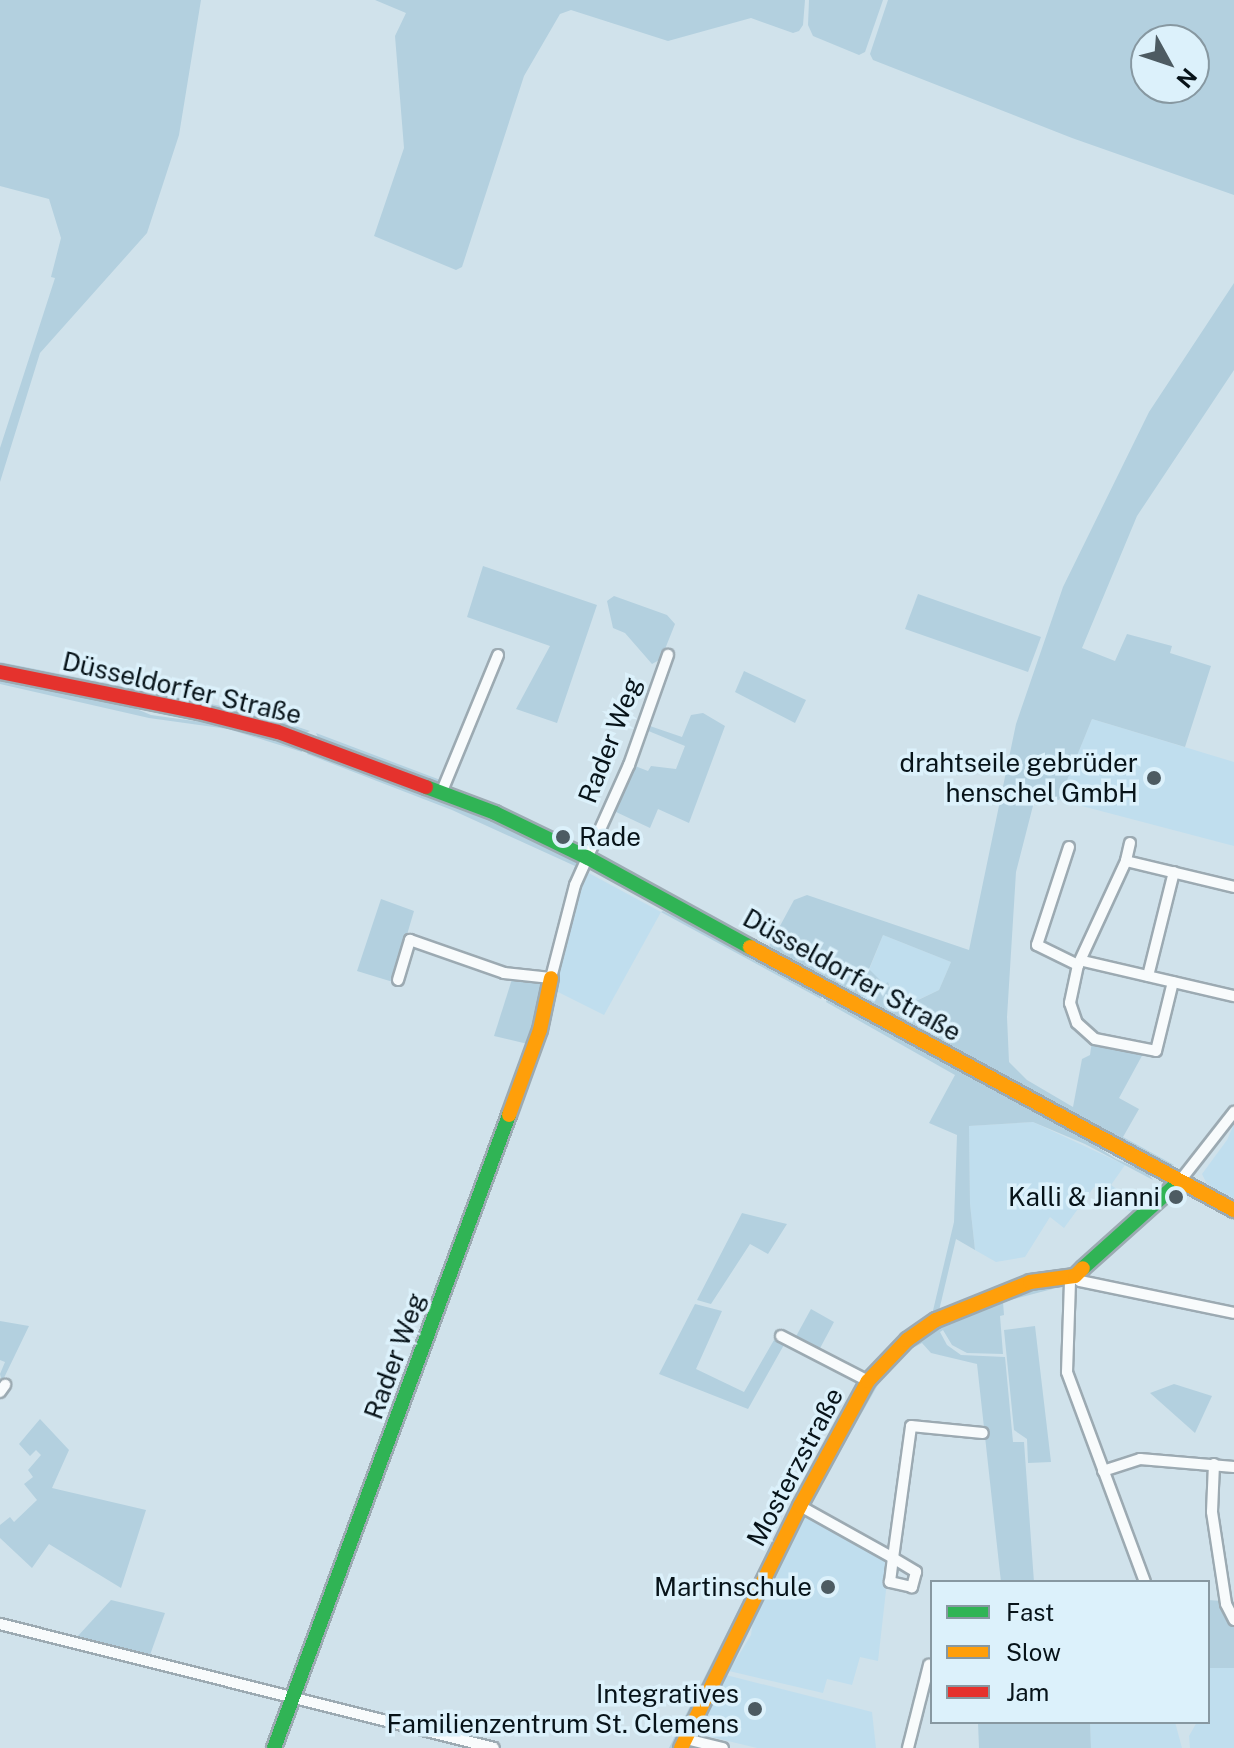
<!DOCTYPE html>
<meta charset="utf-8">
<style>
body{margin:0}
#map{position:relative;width:1234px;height:1748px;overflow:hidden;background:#d0e2eb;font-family:"Public Sans",sans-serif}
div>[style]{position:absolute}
.built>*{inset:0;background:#c0deee}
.green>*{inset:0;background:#b3d0df}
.roads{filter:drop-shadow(2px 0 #9caab2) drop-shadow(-2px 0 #9caab2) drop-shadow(0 2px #9caab2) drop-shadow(0 -2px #9caab2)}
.street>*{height:10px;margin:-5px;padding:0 5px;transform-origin:5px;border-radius:5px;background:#f8fbfc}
.fast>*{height:14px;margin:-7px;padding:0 7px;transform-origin:7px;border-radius:7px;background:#30b455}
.slow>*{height:14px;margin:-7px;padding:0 7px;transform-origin:7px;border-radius:7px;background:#ff9f0a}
.jam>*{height:14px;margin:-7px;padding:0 7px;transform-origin:7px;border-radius:7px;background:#e5322d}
.dots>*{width:22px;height:22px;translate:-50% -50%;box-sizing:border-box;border:4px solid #dcf1fb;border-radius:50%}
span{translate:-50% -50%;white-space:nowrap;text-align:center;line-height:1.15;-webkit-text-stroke:7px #dcf1fb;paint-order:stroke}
.street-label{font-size:26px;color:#071319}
.poi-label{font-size:26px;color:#071319}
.right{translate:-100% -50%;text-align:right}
.left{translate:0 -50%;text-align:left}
.legend{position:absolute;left:930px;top:1580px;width:280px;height:144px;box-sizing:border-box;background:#dcf1fb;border:2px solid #8798a1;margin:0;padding:10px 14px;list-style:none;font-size:24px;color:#071319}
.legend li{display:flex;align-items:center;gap:16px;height:40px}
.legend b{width:40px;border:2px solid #8798a1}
.north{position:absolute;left:1130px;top:24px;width:80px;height:80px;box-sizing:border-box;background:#dcf1fb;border:2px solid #8798a1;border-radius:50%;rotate:130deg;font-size:22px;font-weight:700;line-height:32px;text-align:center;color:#071319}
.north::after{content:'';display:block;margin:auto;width:28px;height:36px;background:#4d5b62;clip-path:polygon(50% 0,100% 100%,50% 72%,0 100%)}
</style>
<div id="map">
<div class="built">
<i style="clip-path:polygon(1092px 719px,1234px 762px,1234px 846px,1059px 800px)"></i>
<i style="clip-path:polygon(585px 871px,661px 912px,604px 1015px,552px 989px,576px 889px)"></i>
<i style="clip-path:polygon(883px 935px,951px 962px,939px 990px,915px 1001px,893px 997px,889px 983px,868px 1000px,861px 997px,880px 981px,869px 970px)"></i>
<i style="clip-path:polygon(1033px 1122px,1125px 1165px,1111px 1185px,1142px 1207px,1134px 1214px,1094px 1187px,1064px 1228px,1050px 1217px,1025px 1257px,996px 1262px,975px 1250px,970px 1204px,969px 1126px)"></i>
<i style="clip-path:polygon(1234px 1124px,1234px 1199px,1207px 1184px,1202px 1174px,1227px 1140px)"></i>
<i style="clip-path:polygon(805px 1514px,886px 1557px,889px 1564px,878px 1661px,860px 1657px,852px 1685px,827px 1679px,823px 1693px,729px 1671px,751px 1635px,753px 1619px)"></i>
<i style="clip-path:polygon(1208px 1668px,1234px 1668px,1234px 1748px,1190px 1748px,1189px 1736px,1197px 1722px,1208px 1722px)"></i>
<i style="clip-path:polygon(726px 1675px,872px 1712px,876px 1748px,757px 1748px,707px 1736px,702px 1723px)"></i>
<i style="clip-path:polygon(1090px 1722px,1175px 1722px,1182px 1748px,1091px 1748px)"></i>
</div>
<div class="green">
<i style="clip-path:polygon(0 0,201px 0,179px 135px,147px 233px,40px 353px,0 482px,0 448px,55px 278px,51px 277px,61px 238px,49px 199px,0 186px)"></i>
<i style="clip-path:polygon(375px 0,805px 0,803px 25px,799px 31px,793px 33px,751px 18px,668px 41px,571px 10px,560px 14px,524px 76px,462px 267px,456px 270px,374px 236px,404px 148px,395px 36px,406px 13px)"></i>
<i style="clip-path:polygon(809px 0,883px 0,865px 52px,859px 55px,813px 36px,808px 25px)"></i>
<i style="clip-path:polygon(evenodd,888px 0,1234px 0,1234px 195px,1072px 138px,873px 60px,870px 54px,888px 0,1194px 40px,1194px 88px,1146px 88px,1146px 40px,1194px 40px)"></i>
<i style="clip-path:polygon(evenodd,1234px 283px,1234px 370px,1137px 516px,1082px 648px,1115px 661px,1127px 634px,1172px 646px,1170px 653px,1211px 666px,1185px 747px,1092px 719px,1059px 800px,1036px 794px,1016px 872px,1007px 1017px,1009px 1062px,1027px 1080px,1073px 1107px,1082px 1059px,1090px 1055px,1092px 1041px,1144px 1052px,1119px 1098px,1139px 1109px,1123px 1137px,1174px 1165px,1169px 1167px,767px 950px,794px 900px,807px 895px,969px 950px,1016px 724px,1063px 587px,1149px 412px,1234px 283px,883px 935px,951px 962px,939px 990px,916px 1001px,893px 997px,888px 982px,868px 1000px,862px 997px,881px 981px,869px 969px,883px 935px)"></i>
<i style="clip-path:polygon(483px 566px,597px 605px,557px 723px,516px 709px,550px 646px,467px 617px)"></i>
<i style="clip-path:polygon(918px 594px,1041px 637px,1028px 672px,905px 629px)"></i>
<i style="clip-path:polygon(614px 596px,667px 615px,675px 624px,661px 659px,652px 664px,625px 633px,613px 628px,607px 601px)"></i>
<i style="clip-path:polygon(0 662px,256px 713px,310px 731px,303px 735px,0 667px)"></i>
<i style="clip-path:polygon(744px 671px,806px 700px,795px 723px,735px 692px)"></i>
<i style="clip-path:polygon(0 680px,127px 705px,151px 715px,216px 724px,302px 748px,302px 752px,228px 729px,149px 718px,0 684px)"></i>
<i style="clip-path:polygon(703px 713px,725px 726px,689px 823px,658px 809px,650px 828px,614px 811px,635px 766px,648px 771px,651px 766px,676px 769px,685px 746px,646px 730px,647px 725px,682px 737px,691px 715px)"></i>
<i style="clip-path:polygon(316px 733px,443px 781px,436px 784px,320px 742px)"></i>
<i style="clip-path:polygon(309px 750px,475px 813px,580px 863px,572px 885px,568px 887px,575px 866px,452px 810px,307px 754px)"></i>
<i style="clip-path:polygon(381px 899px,414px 911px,393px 982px,357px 971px)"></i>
<i style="clip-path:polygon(663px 911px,824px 992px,821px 999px,661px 912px)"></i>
<i style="clip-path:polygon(513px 976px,545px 979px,532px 1045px,494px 1036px)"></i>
<i style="clip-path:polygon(829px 995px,1040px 1109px,1116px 1159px,1147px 1172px,1153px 1180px,1085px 1144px,1033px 1122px,969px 1126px,970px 1204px,975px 1250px,956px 1239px,938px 1315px,931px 1319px,954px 1222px,957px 1135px,929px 1123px,955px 1075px,826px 1002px)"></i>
<i style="clip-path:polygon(742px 1213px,787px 1224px,768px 1254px,750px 1244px,711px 1304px,697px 1300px)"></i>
<i style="clip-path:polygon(1060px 1282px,1060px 1287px,1003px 1302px,1004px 1315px,1000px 1316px,1003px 1354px,967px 1353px,952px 1345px,943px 1330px,940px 1332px,947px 1345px,961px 1355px,1005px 1357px,1013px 1442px,1024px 1442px,1034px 1582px,1001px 1582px,977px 1364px,931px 1353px,922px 1343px,911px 1349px,880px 1381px,812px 1501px,808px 1499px,860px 1404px,892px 1360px,930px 1330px,1010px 1294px)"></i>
<i style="clip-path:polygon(695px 1304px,722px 1311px,696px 1369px,744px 1392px,774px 1340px,785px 1343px,748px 1409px,659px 1374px)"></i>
<i style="clip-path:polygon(811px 1309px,834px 1322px,818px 1352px,794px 1340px)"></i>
<i style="clip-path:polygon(0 1321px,29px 1326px,2px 1382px,0 1374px,5px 1362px,0 1360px)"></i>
<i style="clip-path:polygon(1035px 1326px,1051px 1462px,1028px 1463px,1027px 1439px,1014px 1430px,1004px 1330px)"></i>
<i style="clip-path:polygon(1174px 1384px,1212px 1396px,1195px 1433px,1150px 1393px)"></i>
<i style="clip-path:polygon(40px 1419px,69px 1450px,52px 1488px,146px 1510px,121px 1588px,49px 1544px,32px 1568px,0 1538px,0 1525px,10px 1517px,14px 1522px,37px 1500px,24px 1484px,33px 1477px,28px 1470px,41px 1455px,36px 1450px,30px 1456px,19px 1444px)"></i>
<i style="clip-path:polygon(802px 1483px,805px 1485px,676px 1748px,669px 1748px)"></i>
<i style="clip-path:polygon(111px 1600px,165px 1613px,150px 1655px,77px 1637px)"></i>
<i style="clip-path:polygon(1208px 1600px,1222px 1601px,1234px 1625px,1234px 1668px,1208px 1668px)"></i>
<i style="clip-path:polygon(978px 1722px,1090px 1722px,1091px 1748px,979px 1748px)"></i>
</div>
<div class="roads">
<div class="street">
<i style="left:442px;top:791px;width:147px;rotate:-67.6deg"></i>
<i style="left:1130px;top:843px;width:18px;rotate:103deg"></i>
<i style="left:1126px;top:861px;width:115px;rotate:114.8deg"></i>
<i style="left:1078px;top:965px;width:39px;rotate:102deg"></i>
<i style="left:1070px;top:1003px;width:21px;rotate:71deg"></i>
<i style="left:1077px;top:1023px;width:24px;rotate:42deg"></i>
<i style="left:1095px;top:1039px;width:62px;rotate:11.1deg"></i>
<i style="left:1156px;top:1051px;width:71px;rotate:-76.2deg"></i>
<i style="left:1069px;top:847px;width:103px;rotate:108.1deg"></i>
<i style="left:1037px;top:945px;width:46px;rotate:26deg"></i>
<i style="left:1126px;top:861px;width:111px;rotate:13.5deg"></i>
<i style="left:1083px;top:961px;width:155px;rotate:13.1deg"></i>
<i style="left:1148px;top:976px;width:107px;rotate:-76deg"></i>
<i style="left:398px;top:980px;width:42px;rotate:-73.3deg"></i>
<i style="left:410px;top:940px;width:100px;rotate:19.3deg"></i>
<i style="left:504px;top:973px;width:47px;rotate:6.1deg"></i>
<i style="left:551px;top:978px;width:96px;rotate:-75.5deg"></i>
<i style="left:575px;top:885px;width:132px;rotate:-65.8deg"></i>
<i style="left:629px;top:765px;width:117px;rotate:-70.5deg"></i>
<i style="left:1180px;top:1181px;width:88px;rotate:-52deg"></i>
<i style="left:781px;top:1336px;width:98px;rotate:27.3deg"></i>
<i style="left:0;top:1392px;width:9px;rotate:-54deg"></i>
<i style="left:1214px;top:1464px;width:48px;rotate:92.4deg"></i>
<i style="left:1212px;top:1512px;width:93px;rotate:81.3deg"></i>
<i style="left:1226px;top:1604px;width:18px;rotate:63deg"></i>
<i style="left:1103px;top:1471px;width:39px;rotate:-18deg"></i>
<i style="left:1140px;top:1459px;width:94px;rotate:4.9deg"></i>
<i style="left:800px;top:1506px;width:107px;rotate:29.2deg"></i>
<i style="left:893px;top:1558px;width:27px;rotate:31deg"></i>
<i style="left:916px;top:1572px;width:16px;rotate:105deg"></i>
<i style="left:912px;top:1587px;width:23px;rotate:-167deg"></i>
<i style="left:890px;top:1582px;width:24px;rotate:-83deg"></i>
<i style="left:893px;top:1558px;width:133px;rotate:-82.2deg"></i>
<i style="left:911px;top:1426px;width:72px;rotate:5.6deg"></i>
<i style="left:1145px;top:1582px;width:224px;rotate:-110.4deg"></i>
<i style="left:1067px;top:1372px;width:90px;rotate:-88.1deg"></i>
<i style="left:1070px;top:1282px;width:8px;rotate:-50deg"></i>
<i style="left:1075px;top:1276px;width:7px;rotate:45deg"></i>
<i style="left:1080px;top:1281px;width:157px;rotate:11.7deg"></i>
<i style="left:0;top:1624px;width:509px;rotate:14.09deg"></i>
<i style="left:686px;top:1739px;width:38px;rotate:14deg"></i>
<i style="left:908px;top:1748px;width:86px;rotate:-75.8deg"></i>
</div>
<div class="fast">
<i style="left:426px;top:787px;width:74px;rotate:20.6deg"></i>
<i style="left:495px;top:813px;width:103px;rotate:25.8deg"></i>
<i style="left:588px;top:858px;width:185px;rotate:28.8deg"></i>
<i style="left:1083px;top:1268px;width:130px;rotate:-41.9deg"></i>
<i style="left:274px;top:1748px;width:675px;rotate:-69.63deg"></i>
</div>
<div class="slow">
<i style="left:750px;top:947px;width:551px;rotate:28.52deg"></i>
<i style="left:509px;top:1115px;width:90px;rotate:-70deg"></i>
<i style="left:540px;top:1030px;width:53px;rotate:-78.1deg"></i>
<i style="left:681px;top:1748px;width:270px;rotate:-63.8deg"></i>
<i style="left:800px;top:1506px;width:142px;rotate:-61.5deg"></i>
<i style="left:868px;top:1381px;width:57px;rotate:-46.4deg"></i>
<i style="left:907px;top:1340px;width:35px;rotate:-35deg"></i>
<i style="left:936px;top:1320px;width:101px;rotate:-22deg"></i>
<i style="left:1030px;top:1282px;width:45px;rotate:-7.6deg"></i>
<i style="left:1075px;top:1276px;width:11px;rotate:-45deg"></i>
</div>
<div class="jam">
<i style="left:0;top:672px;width:203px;rotate:11.4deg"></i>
<i style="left:199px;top:712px;width:81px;rotate:14.2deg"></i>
<i style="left:278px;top:732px;width:158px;rotate:20.4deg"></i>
</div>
</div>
<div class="dots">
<i style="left:1154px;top:778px;background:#4d5b62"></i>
<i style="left:563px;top:837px;background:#4d5b62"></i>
<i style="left:1176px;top:1197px;background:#4d5b62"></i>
<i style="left:828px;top:1587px;background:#4d5b62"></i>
<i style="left:755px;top:1709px;background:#4d5b62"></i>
</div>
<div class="street-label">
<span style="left:182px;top:688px;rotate:13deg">Düsseldorfer Straße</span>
<span style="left:610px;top:740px;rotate:-69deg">Rader Weg</span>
<span style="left:852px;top:975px;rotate:29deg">Düsseldorfer Straße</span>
<span style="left:395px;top:1356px;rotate:-70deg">Rader Weg</span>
<span style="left:795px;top:1467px;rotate:-62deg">Mosterzstraße</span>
</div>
<div class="poi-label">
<span class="right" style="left:1138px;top:778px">drahtseile gebrüder<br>henschel GmbH</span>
<span class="left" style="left:579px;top:837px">Rade</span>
<span class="right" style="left:1160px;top:1197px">Kalli &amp; Jianni</span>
<span class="right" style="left:812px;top:1587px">Martinschule</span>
<span class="right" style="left:739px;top:1709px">Integratives<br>Familienzentrum St. Clemens</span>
</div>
<ul class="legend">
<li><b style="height:10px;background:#30b455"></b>Fast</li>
<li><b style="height:10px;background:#ff9f0a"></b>Slow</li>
<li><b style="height:10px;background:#e5322d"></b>Jam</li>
</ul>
<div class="north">N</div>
</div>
